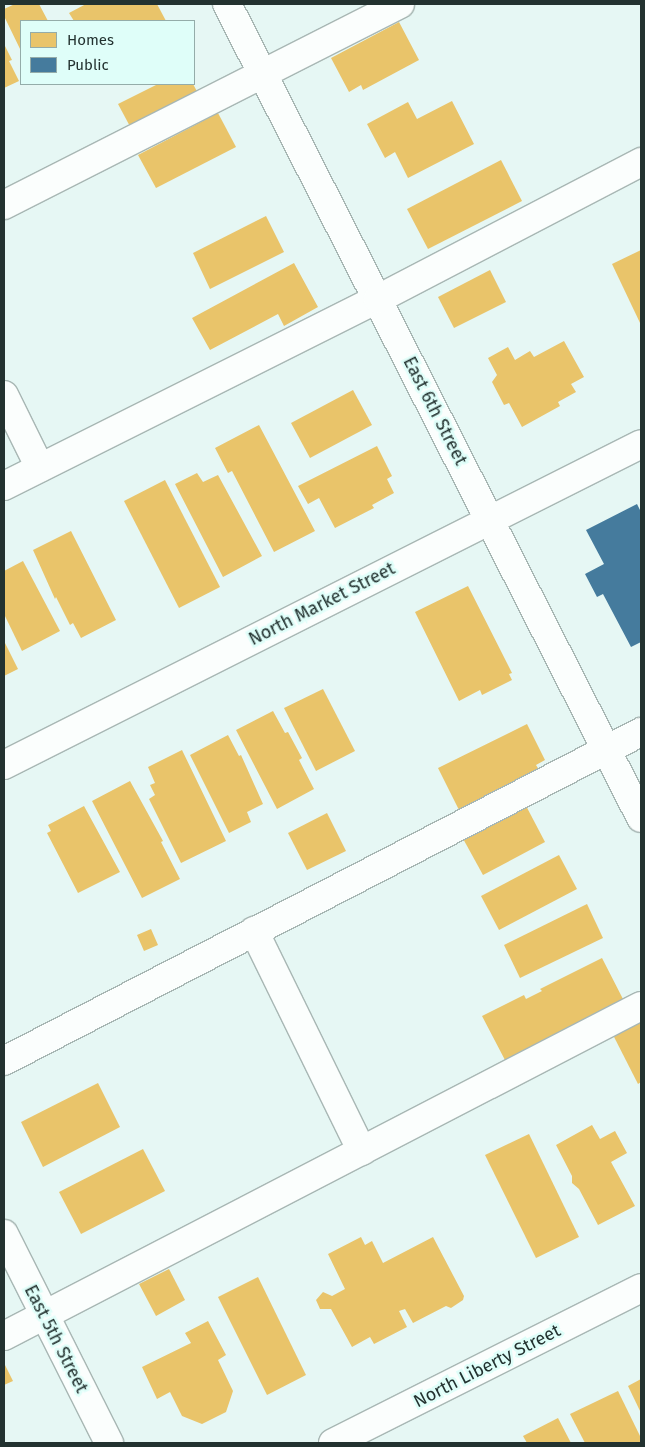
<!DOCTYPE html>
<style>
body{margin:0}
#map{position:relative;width:645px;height:1447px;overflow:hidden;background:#e6f7f4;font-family:"Fira Sans",sans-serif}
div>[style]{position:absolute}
.homes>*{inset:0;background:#e9c46a}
.public>*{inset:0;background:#457b9d}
.roads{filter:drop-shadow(1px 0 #a8b7b4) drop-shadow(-1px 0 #a8b7b4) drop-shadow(0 1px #a8b7b4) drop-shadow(0 -1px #a8b7b4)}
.minor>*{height:28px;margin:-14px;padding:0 14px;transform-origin:14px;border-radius:14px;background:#fbfefd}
span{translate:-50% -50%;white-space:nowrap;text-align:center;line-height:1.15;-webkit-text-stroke:5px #dffef9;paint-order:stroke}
.street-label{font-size:18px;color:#233230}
.frame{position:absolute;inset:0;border:5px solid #233230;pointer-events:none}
.legend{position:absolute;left:20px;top:20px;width:175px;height:65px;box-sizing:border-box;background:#dffef9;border:1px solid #94aca9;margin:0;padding:6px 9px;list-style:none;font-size:15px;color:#233230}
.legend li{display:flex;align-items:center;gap:10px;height:25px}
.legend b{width:25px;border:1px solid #94aca9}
</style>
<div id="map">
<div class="homes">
<i style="clip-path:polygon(15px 4px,39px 4px,48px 21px,21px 21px,21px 51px,4px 16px,4px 9px)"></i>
<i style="clip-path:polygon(86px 4px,157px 4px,166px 21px,74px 21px,69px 13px)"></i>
<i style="clip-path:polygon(399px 22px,419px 60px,363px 90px,361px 85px,349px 92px,331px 58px)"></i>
<i style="clip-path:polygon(4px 44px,12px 60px,9px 61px,19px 81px,4px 88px)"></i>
<i style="clip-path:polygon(158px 84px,193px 84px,200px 97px,133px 132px,118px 104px)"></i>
<i style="clip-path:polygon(452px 101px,474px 144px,408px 178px,395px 152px,385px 158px,367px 124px,408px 102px,417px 119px)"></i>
<i style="clip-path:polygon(218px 113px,236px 147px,156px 188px,138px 155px)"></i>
<i style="clip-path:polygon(501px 160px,522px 201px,428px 249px,407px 209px)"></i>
<i style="clip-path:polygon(266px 216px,284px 252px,210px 289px,193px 253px)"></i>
<i style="clip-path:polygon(641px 250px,641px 325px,612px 264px)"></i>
<i style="clip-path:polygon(294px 263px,318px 307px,284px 326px,278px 314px,210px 350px,192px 318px)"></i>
<i style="clip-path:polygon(490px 270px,506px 302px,454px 328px,438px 297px)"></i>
<i style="clip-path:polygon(564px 341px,584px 377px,571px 384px,576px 392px,558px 402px,560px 406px,522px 427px,509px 403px,504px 405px,492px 382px,497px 375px,488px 358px,508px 347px,515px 360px,530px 351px,534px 357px)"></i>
<i style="clip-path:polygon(353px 390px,372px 425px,310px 458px,291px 423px)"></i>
<i style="clip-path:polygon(259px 425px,315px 531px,274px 552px,232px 471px,228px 473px,215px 448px)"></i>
<i style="clip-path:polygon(377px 446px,392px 476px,387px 479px,394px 493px,372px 505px,374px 508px,335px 528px,319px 498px,308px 504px,298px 486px)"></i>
<i style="clip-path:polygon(197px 473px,203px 482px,218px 475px,262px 556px,223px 577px,175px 484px)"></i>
<i style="clip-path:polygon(165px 480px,220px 587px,179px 608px,124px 501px)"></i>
<i style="clip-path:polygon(71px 531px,116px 620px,81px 638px,73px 623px,70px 625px,56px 597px,55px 599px,33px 550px)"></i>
<i style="clip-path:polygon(23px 561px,60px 631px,22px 651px,4px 614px,4px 571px)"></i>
<i style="clip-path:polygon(468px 586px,512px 673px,509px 674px,512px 680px,482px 695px,480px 690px,459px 701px,415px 612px)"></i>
<i style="clip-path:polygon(4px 641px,18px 669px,4px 676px)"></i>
<i style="clip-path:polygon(323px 689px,355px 751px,316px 771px,284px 708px)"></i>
<i style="clip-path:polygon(273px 711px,285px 733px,288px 732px,302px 758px,299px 760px,314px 789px,277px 809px,236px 730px)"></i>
<i style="clip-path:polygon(527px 724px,545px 760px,536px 765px,541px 773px,460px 812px,438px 768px)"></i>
<i style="clip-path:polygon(228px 735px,239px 756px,241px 755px,263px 804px,247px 812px,251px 822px,229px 833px,190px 755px)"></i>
<i style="clip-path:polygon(182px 750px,226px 841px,181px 863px,149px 799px,155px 795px,150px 785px,155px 783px,148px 767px)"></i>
<i style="clip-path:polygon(130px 781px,163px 841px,161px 842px,180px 879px,142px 898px,92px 801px)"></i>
<i style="clip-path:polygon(524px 802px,545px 842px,483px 875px,461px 835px)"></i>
<i style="clip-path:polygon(84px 806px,120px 872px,78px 893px,47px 833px,51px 831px,48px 825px)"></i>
<i style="clip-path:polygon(327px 813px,346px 851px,307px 870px,288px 833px)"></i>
<i style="clip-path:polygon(559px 855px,577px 889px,499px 930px,481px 896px)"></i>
<i style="clip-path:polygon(587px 904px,603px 938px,520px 978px,504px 945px)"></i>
<i style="clip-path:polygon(151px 929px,158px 945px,144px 951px,137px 935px)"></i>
<i style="clip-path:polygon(602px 958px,624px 1001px,547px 1038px,548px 1041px,506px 1062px,482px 1016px,524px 995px,526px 999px,542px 991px,540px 989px)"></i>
<i style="clip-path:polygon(641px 1016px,641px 1082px,638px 1084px,611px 1031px)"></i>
<i style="clip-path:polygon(98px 1083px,120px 1127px,43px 1167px,21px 1122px)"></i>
<i style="clip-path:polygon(592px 1125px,600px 1139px,615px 1131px,627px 1153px,611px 1162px,635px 1206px,598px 1225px,579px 1189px,572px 1183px,572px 1176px,556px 1145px)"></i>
<i style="clip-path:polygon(529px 1134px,579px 1237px,536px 1258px,485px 1155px)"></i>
<i style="clip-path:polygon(143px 1149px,165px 1191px,81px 1234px,59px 1192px)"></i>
<i style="clip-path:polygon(361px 1237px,365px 1245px,372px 1241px,383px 1263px,433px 1237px,464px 1296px,463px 1300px,451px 1308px,446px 1306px,413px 1323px,405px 1309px,399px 1311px,407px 1327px,374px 1344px,370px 1337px,352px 1347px,331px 1309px,320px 1309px,316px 1300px,323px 1292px,332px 1296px,345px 1289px,328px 1254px)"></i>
<i style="clip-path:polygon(169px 1269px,185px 1300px,156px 1316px,139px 1284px)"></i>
<i style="clip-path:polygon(258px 1277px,306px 1375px,267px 1395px,218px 1297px)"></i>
<i style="clip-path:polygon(208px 1321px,226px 1355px,218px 1360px,233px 1391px,226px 1412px,202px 1424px,182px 1416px,170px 1392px,157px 1399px,142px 1367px,191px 1343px,185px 1333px)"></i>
<i style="clip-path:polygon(4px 1363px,13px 1381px,4px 1385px)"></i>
<i style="clip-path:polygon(641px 1379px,641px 1413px,628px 1386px)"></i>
<i style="clip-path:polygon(618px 1391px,641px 1438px,641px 1443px,585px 1443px,570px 1414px)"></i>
<i style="clip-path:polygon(558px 1418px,571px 1443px,527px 1443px,523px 1436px)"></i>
</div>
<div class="public">
<i style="clip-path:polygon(637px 504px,640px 510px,641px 509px,641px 642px,631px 647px,603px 594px,597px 597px,585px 574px,604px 564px,586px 530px)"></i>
</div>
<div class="roads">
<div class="minor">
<i style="left:227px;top:4px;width:913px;rotate:63.04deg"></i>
<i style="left:4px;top:205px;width:444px;rotate:-26.9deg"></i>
<i style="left:4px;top:395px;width:81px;rotate:63.7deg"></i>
<i style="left:4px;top:486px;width:418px;rotate:-26.6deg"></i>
<i style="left:378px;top:299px;width:297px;rotate:-27.5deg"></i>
<i style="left:4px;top:765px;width:713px;rotate:-26.74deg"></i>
<i style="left:254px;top:931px;width:245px;rotate:63.9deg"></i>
<i style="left:4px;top:1061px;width:717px;rotate:-27.32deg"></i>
<i style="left:4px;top:1234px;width:234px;rotate:63.3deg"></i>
<i style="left:4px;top:1336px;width:717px;rotate:-27.39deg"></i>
<i style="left:333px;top:1443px;width:345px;rotate:-26.7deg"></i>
</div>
</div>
<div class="street-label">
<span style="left:435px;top:411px;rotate:63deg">East 6th Street</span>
<span style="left:322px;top:604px;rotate:-27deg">North Market Street</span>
<span style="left:56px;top:1339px;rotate:63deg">East 5th Street</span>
<span style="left:487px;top:1366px;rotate:-27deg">North Liberty Street</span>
</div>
<div class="frame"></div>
<ul class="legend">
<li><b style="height:14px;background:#e9c46a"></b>Homes</li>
<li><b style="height:14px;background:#457b9d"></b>Public</li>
</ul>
</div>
